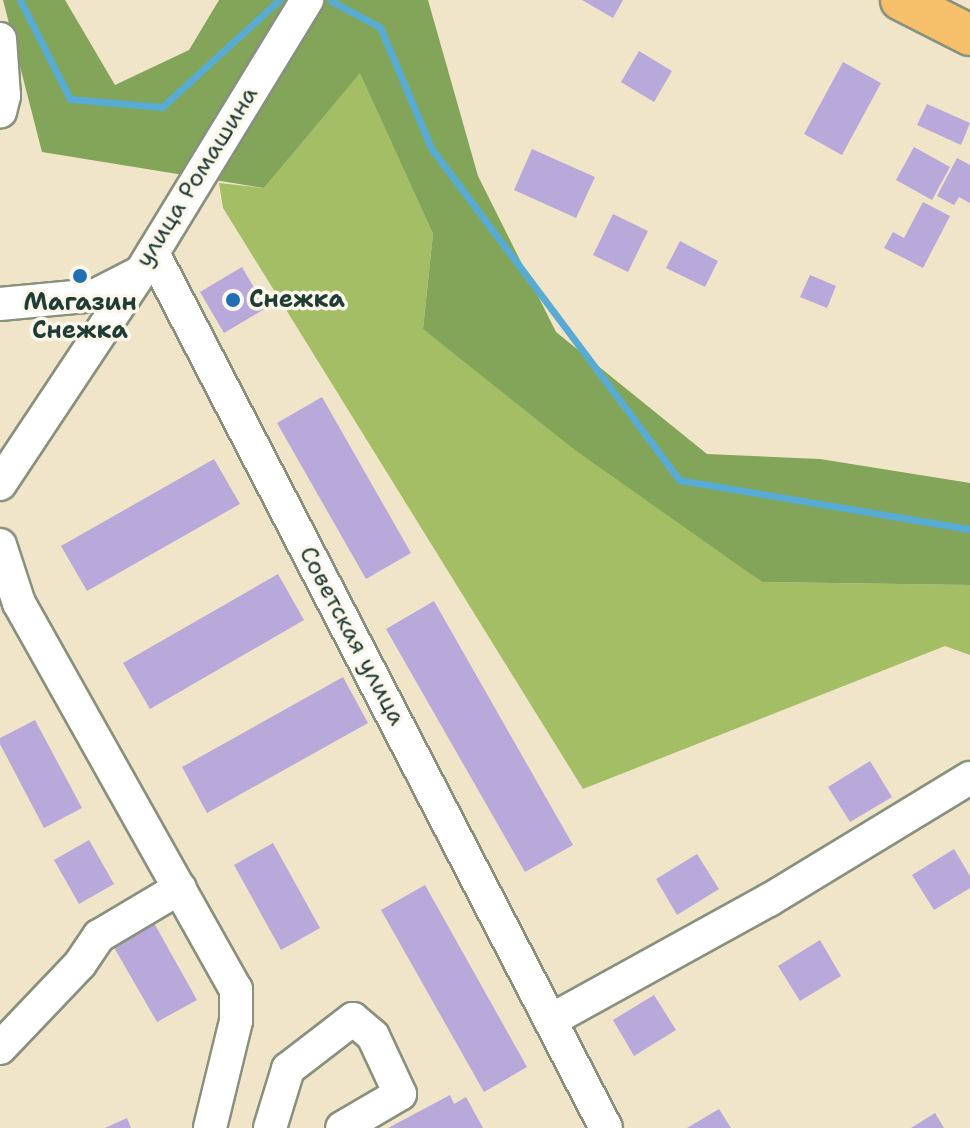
<!DOCTYPE html>
<meta charset="utf-8">
<style>
body{margin:0}
#map{position:relative;width:970px;height:1128px;overflow:hidden;background:#f1e5c9;font-family:"Shantell Sans",sans-serif}
div>[style]{position:absolute}
.green>*{inset:0;background:#a3be65}
.forest>*{inset:0;background:#82a55a}
.stream>*{height:7px;margin:-3.5px;padding:0 3.5px;transform-origin:3.5px;border-radius:3.5px;background:#58acd4}
.building>*{inset:0;background:#b8a9da}
.roads{filter:drop-shadow(2px 0 #88917e) drop-shadow(-2px 0 #88917e) drop-shadow(0 2px #88917e) drop-shadow(0 -2px #88917e)}
.minor>*{height:32px;margin:-16px;padding:0 16px;transform-origin:16px;border-radius:16px;background:#fff}
.major>*{height:40px;margin:-20px;padding:0 20px;transform-origin:20px;border-radius:20px;background:#f6c06b}
.dots>*{width:22px;height:22px;translate:-50% -50%;box-sizing:border-box;border:4px solid #fbf7ec;border-radius:50%}
span{translate:-50% -50%;white-space:nowrap;text-align:center;line-height:1.15;-webkit-text-stroke:7px #fbf7ec;paint-order:stroke}
.street-label{font-size:24px;color:#1f3d34}
.poi-label{font-size:24px;color:#1f3d34;font-weight:700}
.left{translate:0 -50%;text-align:left}
</style>
<div id="map">
<div class="green">
<i style="clip-path:polygon(360px 72px,433px 234px,423px 329px,762px 582px,970px 585px,970px 655px,945px 646px,583px 789px,223px 208px,219px 183px,264px 188px)"></i>
</div>
<div class="forest">
<i style="clip-path:polygon(3px 0,65px 0,115px 85px,189px 50px,219px 0,428px 0,478px 176px,556px 332px,707px 454px,820px 459px,970px 483px,970px 585px,762px 582px,575px 450px,423px 329px,433px 234px,360px 73px,264px 188px,42px 152px)"></i>
</div>
<div class="stream">
<i style="left:20px;top:0;width:111px;rotate:63.2deg"></i>
<i style="left:70px;top:99px;width:92px;rotate:5deg"></i>
<i style="left:162px;top:107px;width:159px;rotate:-42.4deg"></i>
<i style="left:331px;top:1px;width:55px;rotate:28deg"></i>
<i style="left:380px;top:27px;width:131px;rotate:67.1deg"></i>
<i style="left:431px;top:148px;width:414px;rotate:53.2deg"></i>
<i style="left:679px;top:480px;width:295px;rotate:9.6deg"></i>
</div>
<div class="building">
<i style="clip-path:polygon(582px 0,623px 0,613px 18px)"></i>
<i style="clip-path:polygon(639px 51px,672px 71px,654px 102px,621px 82px)"></i>
<i style="clip-path:polygon(843px 62px,881px 83px,842px 155px,804px 134px)"></i>
<i style="clip-path:polygon(927px 104px,970px 123px,961px 145px,917px 125px)"></i>
<i style="clip-path:polygon(914px 147px,950px 167px,932px 200px,896px 180px)"></i>
<i style="clip-path:polygon(532px 149px,595px 177px,576px 218px,514px 190px)"></i>
<i style="clip-path:polygon(957px 158px,970px 165px,970px 203px,959px 197px,954px 205px,937px 196px)"></i>
<i style="clip-path:polygon(923px 202px,950px 216px,923px 268px,884px 248px,893px 232px,904px 238px)"></i>
<i style="clip-path:polygon(613px 214px,648px 231px,628px 272px,593px 255px)"></i>
<i style="clip-path:polygon(680px 241px,718px 261px,705px 287px,666px 268px)"></i>
<i style="clip-path:polygon(242px 267px,266px 308px,224px 333px,200px 292px)"></i>
<i style="clip-path:polygon(810px 275px,836px 286px,827px 308px,800px 297px)"></i>
<i style="clip-path:polygon(322px 397px,411px 553px,366px 579px,277px 423px)"></i>
<i style="clip-path:polygon(214px 459px,240px 504px,87px 591px,61px 546px)"></i>
<i style="clip-path:polygon(278px 574px,304px 620px,150px 709px,123px 663px)"></i>
<i style="clip-path:polygon(434px 601px,573px 845px,525px 872px,386px 629px)"></i>
<i style="clip-path:polygon(343px 677px,368px 723px,207px 813px,182px 767px)"></i>
<i style="clip-path:polygon(35px 720px,82px 808px,44px 828px,0 744px,0 738px)"></i>
<i style="clip-path:polygon(870px 761px,892px 797px,850px 822px,828px 787px)"></i>
<i style="clip-path:polygon(89px 840px,114px 884px,79px 904px,54px 860px)"></i>
<i style="clip-path:polygon(273px 843px,320px 928px,281px 950px,234px 865px)"></i>
<i style="clip-path:polygon(954px 849px,970px 876px,970px 888px,934px 910px,912px 875px)"></i>
<i style="clip-path:polygon(697px 854px,719px 889px,677px 915px,656px 879px)"></i>
<i style="clip-path:polygon(425px 885px,527px 1067px,484px 1092px,381px 910px)"></i>
<i style="clip-path:polygon(149px 914px,197px 1000px,157px 1022px,108px 937px)"></i>
<i style="clip-path:polygon(820px 940px,841px 976px,800px 1001px,778px 966px)"></i>
<i style="clip-path:polygon(654px 995px,676px 1030px,634px 1056px,613px 1020px)"></i>
<i style="clip-path:polygon(450px 1095px,454px 1104px,466px 1097px,483px 1128px,388px 1128px)"></i>
<i style="clip-path:polygon(719px 1109px,731px 1128px,687px 1128px)"></i>
<i style="clip-path:polygon(935px 1113px,944px 1128px,911px 1128px)"></i>
<i style="clip-path:polygon(127px 1118px,131px 1128px,105px 1128px)"></i>
</div>
<div class="roads">
<div class="minor">
<i style="left:0;top:39px;width:57px;rotate:86deg"></i>
<i style="left:4px;top:96px;width:16px;rotate:104deg"></i>
<i style="left:153px;top:253px;width:985px;rotate:62.63deg"></i>
<i style="left:0;top:304px;width:96px;rotate:-5.4deg"></i>
<i style="left:96px;top:295px;width:51px;rotate:-27.1deg"></i>
<i style="left:141px;top:272px;width:319px;rotate:-58.6deg"></i>
<i style="left:0;top:484px;width:253px;rotate:-56.4deg"></i>
<i style="left:0;top:545px;width:61px;rotate:71.9deg"></i>
<i style="left:19px;top:603px;width:443px;rotate:60.7deg"></i>
<i style="left:236px;top:989px;width:32px;rotate:90deg"></i>
<i style="left:236px;top:1021px;width:110px;rotate:103.7deg"></i>
<i style="left:553px;top:1019px;width:247px;rotate:-28.9deg"></i>
<i style="left:769px;top:900px;width:235px;rotate:-31.3deg"></i>
<i style="left:0;top:1048px;width:116px;rotate:-46.4deg"></i>
<i style="left:80px;top:964px;width:34px;rotate:-56deg"></i>
<i style="left:99px;top:936px;width:94px;rotate:-30.7deg"></i>
<i style="left:270px;top:1128px;width:62px;rotate:-73deg"></i>
<i style="left:288px;top:1069px;width:82px;rotate:-37.6deg"></i>
<i style="left:353px;top:1019px;width:26px;rotate:40deg"></i>
<i style="left:373px;top:1036px;width:64px;rotate:65deg"></i>
<i style="left:400px;top:1094px;width:67px;rotate:149.6deg"></i>
</div>
<div class="major">
<i style="left:901px;top:0;width:77px;rotate:26.9deg"></i>
</div>
</div>
<div class="dots">
<i style="left:80px;top:276px;background:#1f6fb2"></i>
<i style="left:233px;top:300px;background:#1f6fb2"></i>
</div>
<div class="street-label">
<span style="left:197px;top:177px;rotate:-58deg">улица Ромашина</span>
<span style="left:352px;top:636px;rotate:62deg">Советская улица</span>
</div>
<div class="poi-label">
<span class="left" style="left:249px;top:300px">Снежка</span>
<span style="left:80px;top:317px">Магазин<br>Снежка</span>
</div>
</div>
